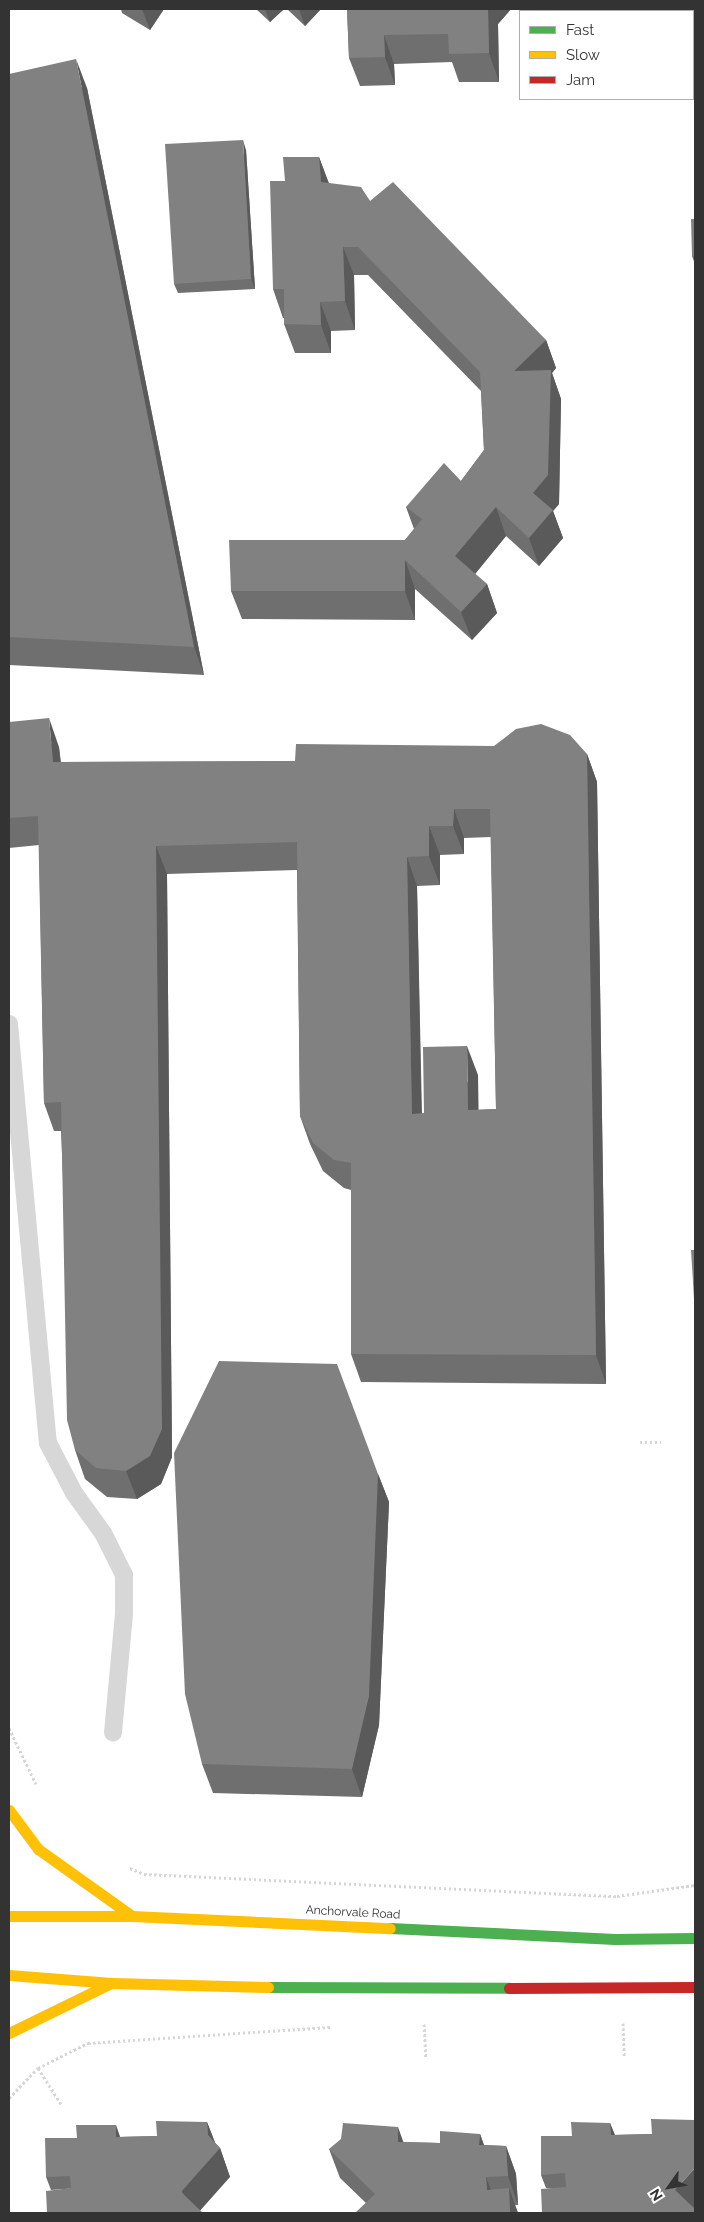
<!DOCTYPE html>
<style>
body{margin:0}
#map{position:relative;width:704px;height:2222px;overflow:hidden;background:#fff;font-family:Raleway,sans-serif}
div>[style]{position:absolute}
.path>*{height:3px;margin-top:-1.5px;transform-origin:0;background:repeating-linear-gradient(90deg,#d6d6d6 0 2.5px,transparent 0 5px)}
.lane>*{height:18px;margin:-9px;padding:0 9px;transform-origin:9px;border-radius:9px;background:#d7d7d7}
.fast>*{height:11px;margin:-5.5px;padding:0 5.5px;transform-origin:5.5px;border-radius:5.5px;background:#4caf50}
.slow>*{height:11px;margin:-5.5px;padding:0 5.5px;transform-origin:5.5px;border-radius:5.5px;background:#ffc107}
.jam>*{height:11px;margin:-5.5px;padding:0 5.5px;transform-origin:5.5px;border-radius:5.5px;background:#c62828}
.wall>*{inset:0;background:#6f6f6f}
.shaded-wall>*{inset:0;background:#5a5a5a}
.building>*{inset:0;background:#818181}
span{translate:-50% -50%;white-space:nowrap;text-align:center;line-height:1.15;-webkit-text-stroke:5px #fff;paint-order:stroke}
.street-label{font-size:12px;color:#333}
.frame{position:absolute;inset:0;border:10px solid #333;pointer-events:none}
.legend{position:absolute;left:519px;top:10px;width:175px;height:90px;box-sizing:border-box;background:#fff;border:1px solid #adadad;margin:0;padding:6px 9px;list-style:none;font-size:15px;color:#333}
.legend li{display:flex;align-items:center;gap:10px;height:25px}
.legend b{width:25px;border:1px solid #adadad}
.north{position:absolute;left:644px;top:2162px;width:50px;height:50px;-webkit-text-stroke:4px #fff;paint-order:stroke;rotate:238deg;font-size:14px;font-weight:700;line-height:20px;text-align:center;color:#333}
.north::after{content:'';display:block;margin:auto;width:18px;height:22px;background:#333;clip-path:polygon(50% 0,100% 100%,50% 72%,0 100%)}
</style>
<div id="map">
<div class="path">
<i style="left:640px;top:1442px;width:21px"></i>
<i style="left:9px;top:1728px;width:62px;rotate:64.3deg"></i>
<i style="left:130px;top:1868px;width:15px;rotate:23deg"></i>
<i style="left:144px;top:1874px;width:474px;rotate:2.7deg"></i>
<i style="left:617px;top:1896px;width:79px;rotate:-8deg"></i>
<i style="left:623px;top:2023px;width:34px;rotate:88deg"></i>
<i style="left:424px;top:2024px;width:34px;rotate:87deg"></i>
<i style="left:38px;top:2068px;width:43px;rotate:57.4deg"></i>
<i style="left:9px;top:2098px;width:42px;rotate:-46deg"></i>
<i style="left:38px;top:2068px;width:56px;rotate:-26.6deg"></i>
<i style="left:88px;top:2043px;width:243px;rotate:-3.8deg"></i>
</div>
<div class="lane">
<i style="left:9px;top:1024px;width:421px;rotate:84.7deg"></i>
<i style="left:48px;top:1443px;width:56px;rotate:62.5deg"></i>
<i style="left:74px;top:1493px;width:49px;rotate:54.1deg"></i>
<i style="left:103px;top:1533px;width:47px;rotate:63.4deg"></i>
<i style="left:124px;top:1575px;width:39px;rotate:90deg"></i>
<i style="left:124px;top:1614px;width:119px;rotate:95.3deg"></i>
</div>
<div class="fast">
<i style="left:390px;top:1928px;width:225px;rotate:2.8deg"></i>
<i style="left:615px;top:1939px;width:80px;rotate:-0.7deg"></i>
<i style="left:268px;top:1987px;width:241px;rotate:0.2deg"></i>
</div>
<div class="slow">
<i style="left:9px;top:1810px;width:49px;rotate:53.4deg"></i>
<i style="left:38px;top:1849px;width:115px;rotate:35.5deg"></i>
<i style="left:9px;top:1916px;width:123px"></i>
<i style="left:132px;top:1916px;width:258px;rotate:2.7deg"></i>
<i style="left:9px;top:1975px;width:103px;rotate:4.4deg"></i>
<i style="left:112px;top:1983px;width:156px;rotate:1.5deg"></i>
<i style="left:9px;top:2033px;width:114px;rotate:-26.1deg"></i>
</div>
<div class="jam">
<i style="left:509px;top:1988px;width:186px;rotate:-0.3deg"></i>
</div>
<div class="wall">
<i style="clip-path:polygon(121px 9px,164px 9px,150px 30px,122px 13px)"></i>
<i style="clip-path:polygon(256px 9px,284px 9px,270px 22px)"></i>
<i style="clip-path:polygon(287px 9px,321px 9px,305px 26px)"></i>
<i style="clip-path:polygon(347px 9px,511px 9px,498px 24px,499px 82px,459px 82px,452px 62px,394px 64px,395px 85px,360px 86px,349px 58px)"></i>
<i style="clip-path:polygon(9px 74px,87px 88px,204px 675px,9px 665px)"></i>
<i style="clip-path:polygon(246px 150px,255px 289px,178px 293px,174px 284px)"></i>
<i style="clip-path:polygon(319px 157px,329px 183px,370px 201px,546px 340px,556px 368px,552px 373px,561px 399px,559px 504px,553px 511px,563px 538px,539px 566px,506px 536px,475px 574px,487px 584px,497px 613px,472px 640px,415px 589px,415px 620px,242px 619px,231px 591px,405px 540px,414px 529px,406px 507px,461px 481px,484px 450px,481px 391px,368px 275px,354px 275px,355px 330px,331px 331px,331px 353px,295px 353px,284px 324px,284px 318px,283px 318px,273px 289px,285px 181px)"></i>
<i style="clip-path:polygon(695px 219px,695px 264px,692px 256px)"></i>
<i style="clip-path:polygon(evenodd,9px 722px,59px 747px,61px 762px,295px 761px,587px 754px,597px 782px,606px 1384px,361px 1382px,351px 1354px,351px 1190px,344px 1188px,323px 1171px,310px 1144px,300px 1116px,297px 870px,167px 874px,172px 1457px,161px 1484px,137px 1499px,107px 1497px,85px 1479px,75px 1450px,61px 1131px,54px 1131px,44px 1103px,39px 845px,9px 848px,9px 722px,491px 837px,496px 1109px,478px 1110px,478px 1075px,424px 1113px,422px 1113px,417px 886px,440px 885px,440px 855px,464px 854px,464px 838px,491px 837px)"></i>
<i style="clip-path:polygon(378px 1474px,389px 1502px,379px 1725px,362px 1797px,213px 1793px,202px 1764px)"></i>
<i style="clip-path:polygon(207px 2122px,215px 2143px,220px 2148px,230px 2177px,51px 2190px,46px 2177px,120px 2137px,157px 2136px)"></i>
<i style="clip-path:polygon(610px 2123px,615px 2135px,652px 2134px,695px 2208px,546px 2188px,541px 2175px,572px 2136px)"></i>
<i style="clip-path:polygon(480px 2134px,484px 2145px,506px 2146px,516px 2174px,518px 2205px,515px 2205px,518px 2213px,366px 2203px,340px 2178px,329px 2149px,403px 2142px,440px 2143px)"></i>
</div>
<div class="shaded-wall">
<i style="clip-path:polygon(142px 9px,164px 9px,150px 30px)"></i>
<i style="clip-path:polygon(265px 9px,284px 9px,270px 22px)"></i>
<i style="clip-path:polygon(299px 9px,321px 9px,305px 26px)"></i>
<i style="clip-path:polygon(488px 9px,511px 9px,498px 24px,499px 82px,489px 53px)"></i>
<i style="clip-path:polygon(384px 35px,394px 64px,395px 85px,385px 57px)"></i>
<i style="clip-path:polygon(76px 59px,87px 88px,204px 675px,194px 647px)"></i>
<i style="clip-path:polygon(243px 140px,246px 150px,255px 289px,251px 279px)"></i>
<i style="clip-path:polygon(319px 157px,329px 185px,321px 182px)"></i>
<i style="clip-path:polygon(343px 247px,354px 275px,355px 330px,345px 301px)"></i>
<i style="clip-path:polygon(320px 302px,331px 331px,331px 353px,321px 325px)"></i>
<i style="clip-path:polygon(546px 340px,556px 368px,552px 373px,561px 399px,559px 504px,553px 511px,563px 538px,539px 566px,529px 538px,533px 493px,514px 371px)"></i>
<i style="clip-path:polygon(496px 507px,506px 536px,466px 585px,455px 556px)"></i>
<i style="clip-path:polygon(405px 560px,415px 589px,415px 620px,405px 591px)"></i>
<i style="clip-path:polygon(487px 584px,497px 613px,472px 640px,461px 612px)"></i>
<i style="clip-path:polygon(49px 718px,59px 747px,63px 791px,53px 762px)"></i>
<i style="clip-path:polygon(587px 754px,597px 782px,606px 1384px,596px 1355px)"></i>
<i style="clip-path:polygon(454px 809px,464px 838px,464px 854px,453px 826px)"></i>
<i style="clip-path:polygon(429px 826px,440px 855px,440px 885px,429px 856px)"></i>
<i style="clip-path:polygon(156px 846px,167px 874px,172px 1457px,161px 1484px,137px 1499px,126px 1471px)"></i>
<i style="clip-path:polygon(407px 857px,417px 886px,422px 1142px,412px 1114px)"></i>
<i style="clip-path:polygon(467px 1046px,478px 1075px,479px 1139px,468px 1110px)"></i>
<i style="clip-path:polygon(378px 1474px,389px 1502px,379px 1725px,362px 1797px,352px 1769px)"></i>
<i style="clip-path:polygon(207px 2122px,218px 2150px,220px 2148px,230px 2177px,198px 2213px,181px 2192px,208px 2135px)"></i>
<i style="clip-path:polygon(610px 2123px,621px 2151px,611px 2135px)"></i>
<i style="clip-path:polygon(116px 2125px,126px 2154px,116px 2137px)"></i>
<i style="clip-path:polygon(398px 2127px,408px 2155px,398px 2142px)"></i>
<i style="clip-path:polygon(480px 2134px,490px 2163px,479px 2145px)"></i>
<i style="clip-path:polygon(506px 2146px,516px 2174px,518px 2205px,508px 2176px)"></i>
<i style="clip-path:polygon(695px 2168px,695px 2208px,691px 2213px,675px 2190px)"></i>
<i style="clip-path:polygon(486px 2177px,497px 2206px,487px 2190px)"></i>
<i style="clip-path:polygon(509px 2188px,518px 2213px,510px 2213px)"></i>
</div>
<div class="building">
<i style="clip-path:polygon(347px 9px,488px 9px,489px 53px,449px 54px,448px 34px,384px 35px,385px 57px,349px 58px)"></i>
<i style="clip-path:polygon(76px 59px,194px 647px,9px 637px,9px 74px)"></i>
<i style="clip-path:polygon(243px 140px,251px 279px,174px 284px,165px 144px)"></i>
<i style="clip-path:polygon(283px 157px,319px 157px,321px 182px,361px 187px,370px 201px,393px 182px,546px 340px,514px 371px,551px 370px,548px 475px,533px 493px,553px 510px,529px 538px,496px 507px,455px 556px,487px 584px,461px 612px,405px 560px,405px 591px,231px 591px,229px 540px,405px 540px,422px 519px,406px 507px,444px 463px,461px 481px,484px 450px,480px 372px,358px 247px,343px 247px,345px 301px,320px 302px,321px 325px,284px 324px,284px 289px,273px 289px,270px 181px,285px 181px)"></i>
<i style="clip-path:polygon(691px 219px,695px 219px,695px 256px,692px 256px)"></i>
<i style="clip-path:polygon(evenodd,49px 718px,53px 762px,295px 761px,296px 744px,494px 746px,516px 729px,541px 724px,570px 735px,587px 754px,596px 1355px,351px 1354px,351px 1163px,334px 1160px,313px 1143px,300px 1116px,297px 842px,156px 846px,162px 1429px,150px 1456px,126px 1471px,96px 1468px,75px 1450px,67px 1420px,61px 1102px,44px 1103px,38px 816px,9px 818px,9px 722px,49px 718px,454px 809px,490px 809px,496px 1109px,468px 1110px,467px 1046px,423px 1047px,424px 1113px,412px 1114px,407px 857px,429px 856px,429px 826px,453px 826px,454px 809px)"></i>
<i style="clip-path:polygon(691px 1250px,695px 1250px,695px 1315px)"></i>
<i style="clip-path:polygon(219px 1361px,337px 1364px,378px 1474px,369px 1696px,352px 1769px,202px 1764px,185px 1694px,174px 1453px)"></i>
<i style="clip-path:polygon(651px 2119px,695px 2120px,695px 2168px,675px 2190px,695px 2209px,695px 2213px,542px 2213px,541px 2189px,566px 2187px,565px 2173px,541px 2175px,541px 2136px,572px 2136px,571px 2122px,610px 2123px,611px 2135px,652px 2134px)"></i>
<i style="clip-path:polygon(156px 2121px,207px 2122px,208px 2135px,220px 2148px,181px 2192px,203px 2213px,47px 2213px,46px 2191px,71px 2188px,70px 2176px,46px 2177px,45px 2138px,77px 2138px,76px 2125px,116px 2125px,116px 2137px,157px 2136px)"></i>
<i style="clip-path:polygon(343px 2123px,398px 2127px,398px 2142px,440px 2143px,440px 2131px,480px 2134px,479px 2145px,506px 2146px,508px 2176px,486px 2177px,487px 2190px,509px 2188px,510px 2213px,355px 2213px,375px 2194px,329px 2149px,341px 2139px)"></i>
</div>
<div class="street-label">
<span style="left:353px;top:1913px;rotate:3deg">Anchorvale Road</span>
</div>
<div class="frame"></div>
<ul class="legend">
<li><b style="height:6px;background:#4caf50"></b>Fast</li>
<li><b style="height:6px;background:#ffc107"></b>Slow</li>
<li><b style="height:6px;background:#c62828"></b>Jam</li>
</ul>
<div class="north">N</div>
</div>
